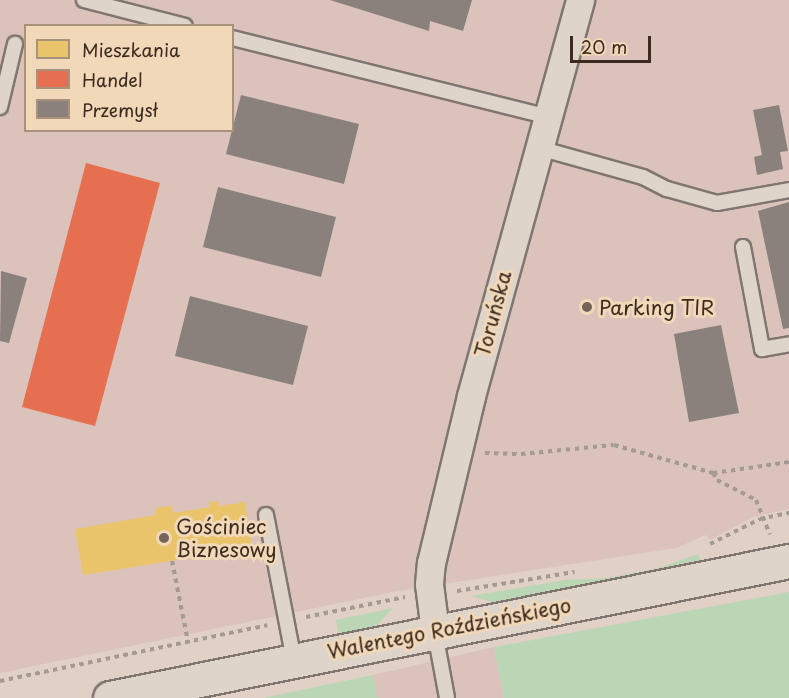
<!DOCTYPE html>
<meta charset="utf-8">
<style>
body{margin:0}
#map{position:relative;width:789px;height:698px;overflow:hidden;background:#e0d0c6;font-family:"Playpen Sans",sans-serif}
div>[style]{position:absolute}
.built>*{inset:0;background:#dbc3bc}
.green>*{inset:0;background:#bad6b4}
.homes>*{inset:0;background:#e9c46a}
.shops>*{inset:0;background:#e76f51}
.industry>*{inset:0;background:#8a817c}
.path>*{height:4px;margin-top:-2px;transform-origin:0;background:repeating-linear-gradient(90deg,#a49a92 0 4.5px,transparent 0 9px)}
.roads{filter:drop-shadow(2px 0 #80766f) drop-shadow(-2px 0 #80766f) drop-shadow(0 2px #80766f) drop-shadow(0 -2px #80766f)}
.service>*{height:14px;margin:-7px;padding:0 7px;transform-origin:7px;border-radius:7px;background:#ded4c9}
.minor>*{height:27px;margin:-13.5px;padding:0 13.5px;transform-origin:13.5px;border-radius:13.5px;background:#ded4c9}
.tertiary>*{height:33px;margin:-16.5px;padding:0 16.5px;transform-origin:16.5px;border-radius:16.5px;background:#ded4c9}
.dots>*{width:16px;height:16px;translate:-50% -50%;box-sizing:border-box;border:3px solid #f0d8b8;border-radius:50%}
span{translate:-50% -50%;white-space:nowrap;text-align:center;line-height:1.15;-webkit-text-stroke:6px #f0d8b8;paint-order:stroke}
.poi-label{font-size:20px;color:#3b2a1e}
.left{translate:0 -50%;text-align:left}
.street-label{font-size:20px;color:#3b2a1e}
.legend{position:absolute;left:24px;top:24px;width:210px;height:108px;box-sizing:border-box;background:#f0d8b8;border:2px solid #a8927a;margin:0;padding:8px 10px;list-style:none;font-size:18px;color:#3b2a1e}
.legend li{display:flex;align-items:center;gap:12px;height:30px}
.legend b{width:30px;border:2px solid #a8927a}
.scale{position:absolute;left:570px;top:36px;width:81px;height:27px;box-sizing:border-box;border:3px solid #3b2a1e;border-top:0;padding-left:8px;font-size:18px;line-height:21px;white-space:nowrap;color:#3b2a1e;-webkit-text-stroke:4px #f0d8b8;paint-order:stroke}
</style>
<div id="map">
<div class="built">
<i style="clip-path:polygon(evenodd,0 0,789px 0,789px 509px,753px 517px,710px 540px,706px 535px,676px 548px,393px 592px,0 673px,0 0,26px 26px,232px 26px,232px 130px,26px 130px,26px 26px)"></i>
<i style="clip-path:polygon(494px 647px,504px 698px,377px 698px,373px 675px)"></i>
</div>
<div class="green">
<i style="clip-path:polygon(698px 554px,701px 560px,688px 565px,608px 582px,493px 602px,471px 596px,565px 580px,607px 578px,659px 568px)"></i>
<i style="clip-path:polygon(789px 592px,789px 698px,504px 698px,494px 647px)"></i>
<i style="clip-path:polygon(393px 608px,377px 625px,339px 636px,336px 620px)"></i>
<i style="clip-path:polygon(373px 675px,377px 698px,263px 698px)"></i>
</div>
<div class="homes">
<i style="clip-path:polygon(218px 501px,219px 506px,245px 502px,252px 548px,83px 575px,75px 529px,156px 515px,155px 508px,172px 506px,173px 513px,210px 507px,209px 502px)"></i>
</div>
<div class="shops">
<i style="clip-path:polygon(86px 163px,160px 183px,95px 426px,22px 407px)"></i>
</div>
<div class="industry">
<i style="clip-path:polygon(330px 0,472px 0,463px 31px,430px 21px,429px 31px)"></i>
<i style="clip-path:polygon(241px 95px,359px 124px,344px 184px,226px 154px)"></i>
<i style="clip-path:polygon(779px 105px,788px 151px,780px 152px,783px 169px,757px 175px,754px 157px,762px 155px,753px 110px)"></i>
<i style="clip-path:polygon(218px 187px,336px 217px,321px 277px,203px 247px)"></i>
<i style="clip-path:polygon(789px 202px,789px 328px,783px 329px,758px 211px)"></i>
<i style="clip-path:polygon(1px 271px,27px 278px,9px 343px,0 341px)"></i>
<i style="clip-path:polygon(190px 296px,308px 326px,293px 385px,175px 356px)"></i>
<i style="clip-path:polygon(721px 325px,739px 413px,689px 422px,674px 334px)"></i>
</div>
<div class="path">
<i style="left:485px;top:453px;width:36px;rotate:2deg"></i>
<i style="left:521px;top:454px;width:93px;rotate:-5.5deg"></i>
<i style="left:614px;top:445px;width:103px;rotate:15.8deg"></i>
<i style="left:713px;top:473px;width:77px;rotate:-8.2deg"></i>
<i style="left:713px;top:473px;width:8px;rotate:60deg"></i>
<i style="left:717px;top:480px;width:44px;rotate:27.1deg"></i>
<i style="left:756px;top:500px;width:37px;rotate:68deg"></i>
<i style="left:710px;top:544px;width:56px;rotate:-26.6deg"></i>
<i style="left:760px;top:519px;width:30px;rotate:-12deg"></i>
<i style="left:172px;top:561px;width:83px;rotate:78.8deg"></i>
<i style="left:457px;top:591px;width:119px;rotate:-9.2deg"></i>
<i style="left:306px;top:617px;width:101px;rotate:-11.4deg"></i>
<i style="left:0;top:681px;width:273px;rotate:-11.8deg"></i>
</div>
<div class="roads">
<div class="service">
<i style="left:84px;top:0;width:104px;rotate:14.4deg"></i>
<i style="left:232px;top:38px;width:326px;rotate:14deg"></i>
<i style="left:0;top:107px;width:65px;rotate:-76.6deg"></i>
<i style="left:539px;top:148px;width:108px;rotate:15.6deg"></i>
<i style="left:643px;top:177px;width:27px;rotate:27deg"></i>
<i style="left:667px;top:189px;width:52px;rotate:15.6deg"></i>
<i style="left:717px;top:203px;width:73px;rotate:-10.2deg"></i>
<i style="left:743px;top:247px;width:104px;rotate:79.4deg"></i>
<i style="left:762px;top:349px;width:27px;rotate:-10deg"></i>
<i style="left:266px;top:515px;width:148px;rotate:79.1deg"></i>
<i style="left:435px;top:633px;width:66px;rotate:79.5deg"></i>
</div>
<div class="minor">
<i style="left:435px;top:631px;width:47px;rotate:-97.3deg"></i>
<i style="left:429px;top:584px;width:21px;rotate:-85deg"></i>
<i style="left:431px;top:563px;width:172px;rotate:-76.5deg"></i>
<i style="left:471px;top:396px;width:411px;rotate:-74.6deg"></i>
</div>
<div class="tertiary">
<i style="left:110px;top:698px;width:693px;rotate:-11.41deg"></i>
</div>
</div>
<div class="dots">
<i style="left:587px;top:307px;background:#756459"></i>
<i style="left:164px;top:538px;background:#756459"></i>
</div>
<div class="poi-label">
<span class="left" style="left:599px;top:307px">Parking TIR</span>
<span class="left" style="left:176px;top:538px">Gościniec<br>Biznesowy</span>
</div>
<div class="street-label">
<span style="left:493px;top:314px;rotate:-75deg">Toruńska</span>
<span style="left:449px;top:628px;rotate:-11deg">Walentego Roździeńskiego</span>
</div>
<ul class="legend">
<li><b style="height:16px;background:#e9c46a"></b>Mieszkania</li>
<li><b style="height:16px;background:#e76f51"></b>Handel</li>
<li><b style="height:16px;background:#8a817c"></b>Przemysł</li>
</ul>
<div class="scale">20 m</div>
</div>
